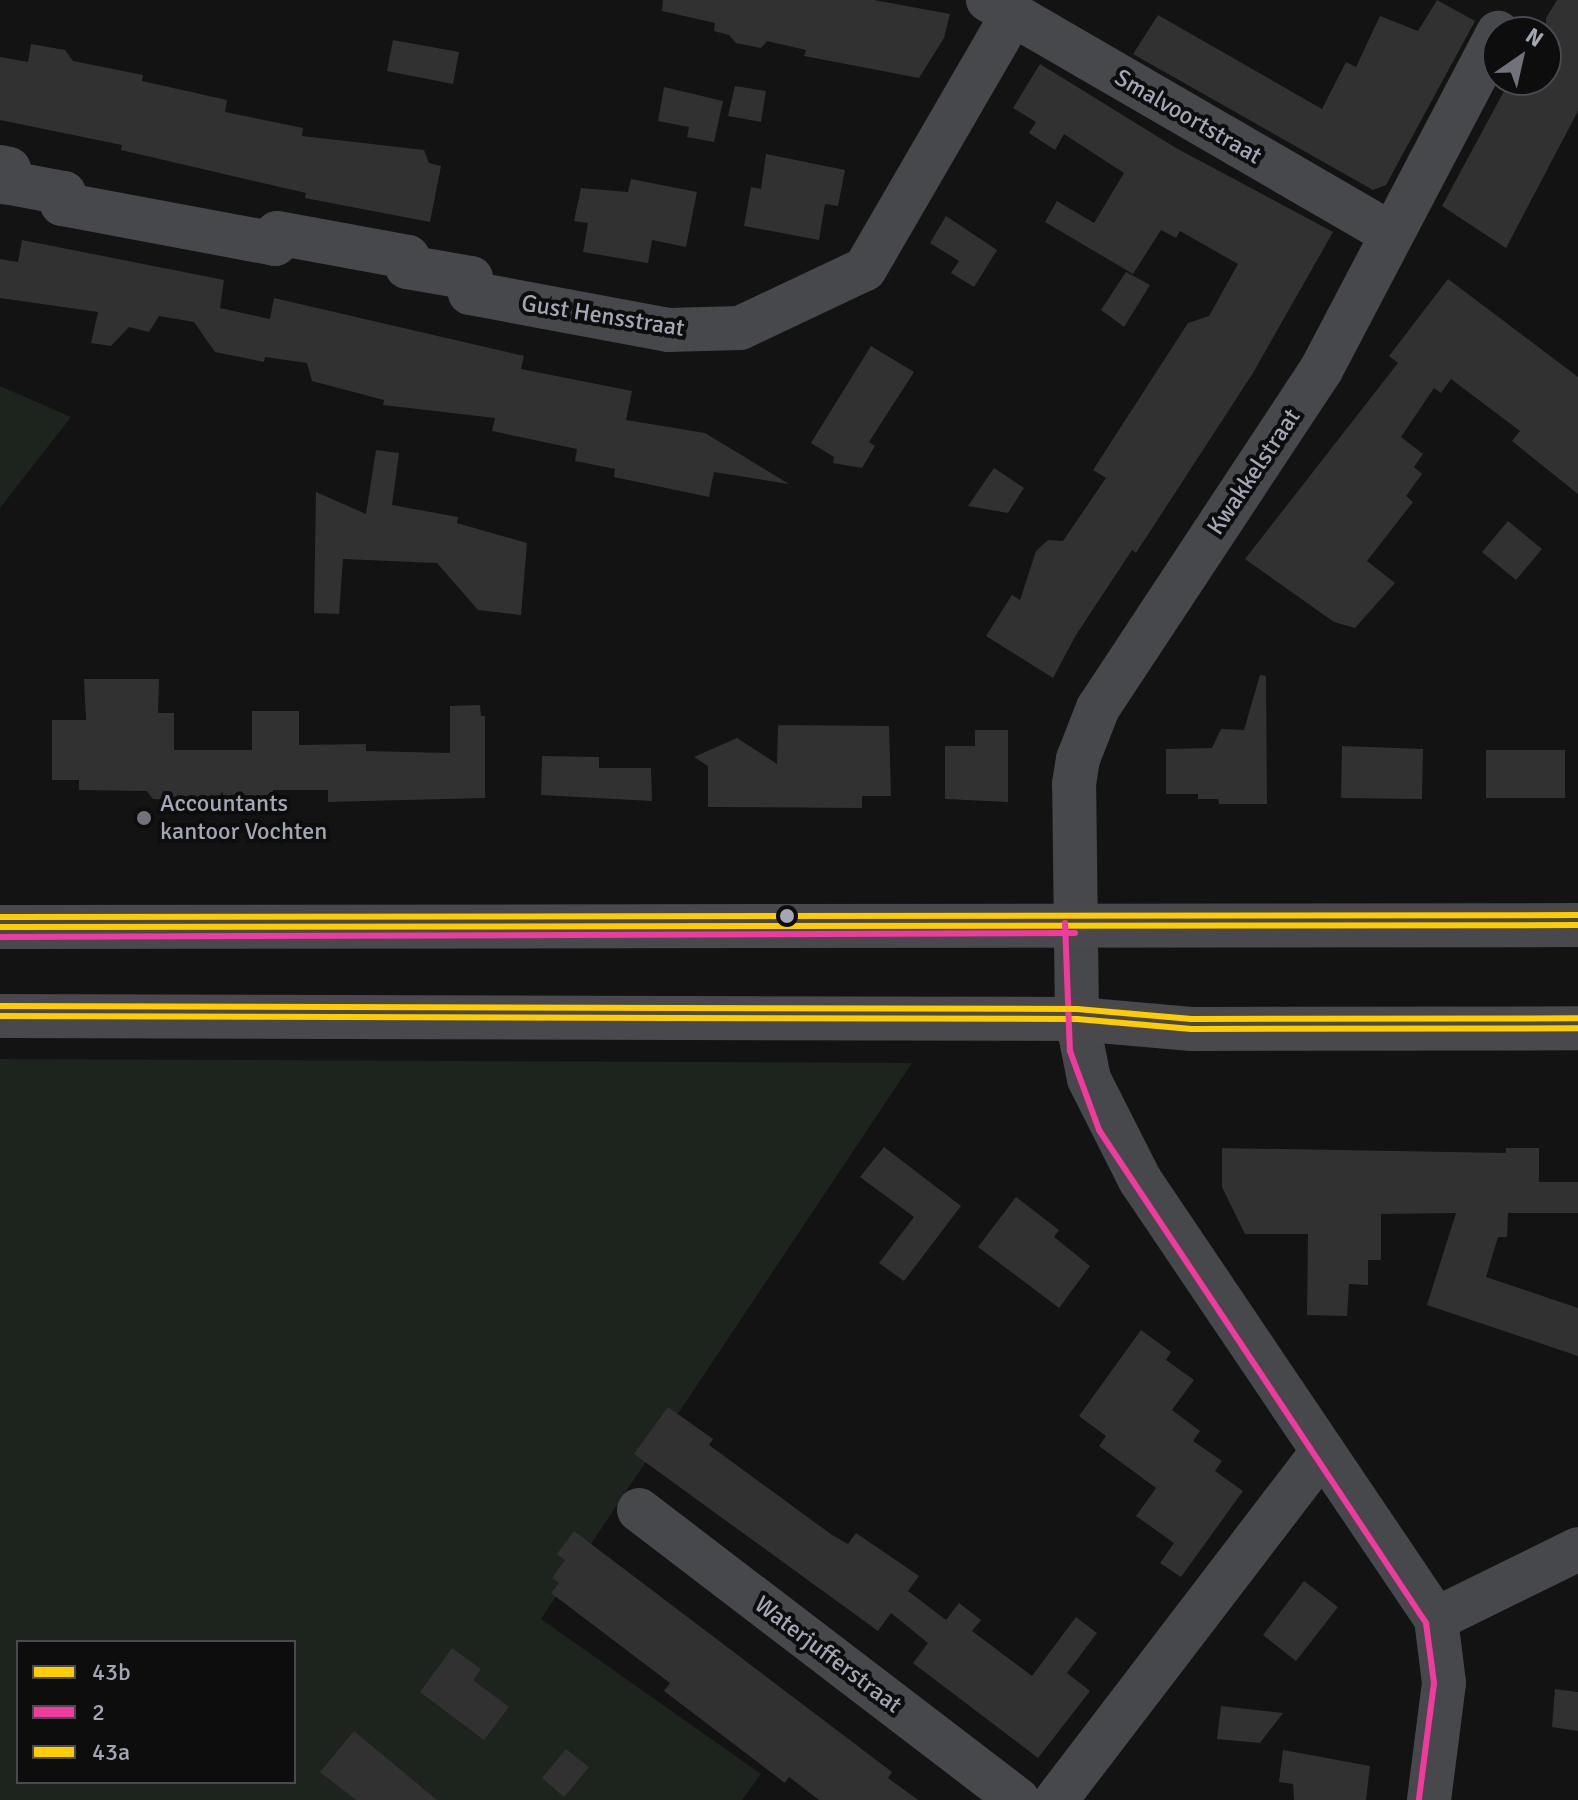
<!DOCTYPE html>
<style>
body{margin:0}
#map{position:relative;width:1578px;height:1800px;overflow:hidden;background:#131313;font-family:Signika,sans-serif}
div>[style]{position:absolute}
.green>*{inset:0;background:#1d231d}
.building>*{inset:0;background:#313132}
.minor>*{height:44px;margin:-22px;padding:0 22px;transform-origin:22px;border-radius:22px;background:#46484c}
.major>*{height:44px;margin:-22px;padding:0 22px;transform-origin:22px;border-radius:22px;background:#49494d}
.bus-1>*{height:6px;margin:-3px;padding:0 3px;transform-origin:3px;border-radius:3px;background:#fc0}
.bus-2>*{height:6px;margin:-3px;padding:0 3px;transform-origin:3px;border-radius:3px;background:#f13a9e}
.bus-3>*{height:6px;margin:-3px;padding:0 3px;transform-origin:3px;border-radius:3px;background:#fc0}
.dots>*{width:22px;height:22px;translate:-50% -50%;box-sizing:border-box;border:4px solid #0d0d0e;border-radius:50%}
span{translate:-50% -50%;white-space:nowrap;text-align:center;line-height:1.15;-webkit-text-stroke:8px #0d0d0e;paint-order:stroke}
.street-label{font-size:24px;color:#a2a6b5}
.poi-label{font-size:24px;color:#a2a6b5}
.left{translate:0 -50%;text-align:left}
.legend{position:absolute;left:16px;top:1640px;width:280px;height:144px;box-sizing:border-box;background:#0d0d0e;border:2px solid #494a51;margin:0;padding:10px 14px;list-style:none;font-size:24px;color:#a2a6b5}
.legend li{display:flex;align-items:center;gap:16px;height:40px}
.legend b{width:40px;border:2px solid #494a51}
.north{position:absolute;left:1482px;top:16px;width:80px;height:80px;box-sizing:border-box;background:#0d0d0e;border:2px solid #494a51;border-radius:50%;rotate:34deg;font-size:22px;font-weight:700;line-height:32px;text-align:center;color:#a2a6b5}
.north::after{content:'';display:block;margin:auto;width:28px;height:36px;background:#70737c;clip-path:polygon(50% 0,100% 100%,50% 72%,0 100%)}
</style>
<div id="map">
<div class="green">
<i style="clip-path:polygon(0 386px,71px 417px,0 508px)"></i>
<i style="clip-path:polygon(evenodd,0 1059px,912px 1063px,541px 1619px,761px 1774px,742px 1800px,0 1800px,0 1059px,18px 1642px,294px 1642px,294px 1782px,18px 1782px,18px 1642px)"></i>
</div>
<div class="building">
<i style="clip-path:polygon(663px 0,874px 0,950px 14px,944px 38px,919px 78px,804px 56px,806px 50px,767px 41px,761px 48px,736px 43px,729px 35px,714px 31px,715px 23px,662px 11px)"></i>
<i style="clip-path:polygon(1437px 0,1475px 21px,1386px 185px,1373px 190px,1133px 54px,1158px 15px,1322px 109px,1346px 62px,1356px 67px,1380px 16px,1418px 31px)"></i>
<i style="clip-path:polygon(1557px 0,1578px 0,1578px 111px,1506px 248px,1442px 206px,1510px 80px,1546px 80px,1546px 18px)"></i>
<i style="clip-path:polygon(393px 40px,459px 52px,453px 84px,387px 71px)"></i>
<i style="clip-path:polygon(31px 44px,65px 50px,73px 61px,143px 75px,142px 81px,227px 100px,225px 112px,303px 128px,302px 136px,424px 150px,429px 163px,441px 166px,430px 222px,305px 198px,306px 193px,121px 150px,122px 145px,0 120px,0 57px,28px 62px)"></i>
<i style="clip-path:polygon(1040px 64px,1176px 148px,1333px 232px,1253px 373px,1136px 553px,1132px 550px,1076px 635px,1053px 678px,986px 636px,1012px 595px,1020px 600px,1036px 551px,1048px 540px,1063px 541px,1106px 478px,1093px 470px,1188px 323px,1209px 316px,1238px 264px,1180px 231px,1176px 238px,1161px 230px,1133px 274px,1045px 222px,1057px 201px,1094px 223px,1124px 173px,1064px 134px,1055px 150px,1029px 133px,1036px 122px,1013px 108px)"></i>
<i style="clip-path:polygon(735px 86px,766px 91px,761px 122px,728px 116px)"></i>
<i style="clip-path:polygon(664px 87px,723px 101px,714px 142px,687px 137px,689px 127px,658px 121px)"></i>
<i style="clip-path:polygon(766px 154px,845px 170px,838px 206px,825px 204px,819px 240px,744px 226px,751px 187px,761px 189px)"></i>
<i style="clip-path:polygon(631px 179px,697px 192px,686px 247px,652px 240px,648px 263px,583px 252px,588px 223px,574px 221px,581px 188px,628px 192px)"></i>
<i style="clip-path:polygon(946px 216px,997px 250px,974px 287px,951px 273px,959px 261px,930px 243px)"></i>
<i style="clip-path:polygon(22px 240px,224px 280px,220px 308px,270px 319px,274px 298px,524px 356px,521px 369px,632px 391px,626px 420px,705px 433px,789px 484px,714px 472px,709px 497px,614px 477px,615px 469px,575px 461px,577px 449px,492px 431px,495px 418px,383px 405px,384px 400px,312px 381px,307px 363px,265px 357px,264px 362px,215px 352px,194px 322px,159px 316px,149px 332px,129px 327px,111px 346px,91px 343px,98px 312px,0 298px,0 259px,18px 262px)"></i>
<i style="clip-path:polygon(1126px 272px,1150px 285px,1124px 327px,1101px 310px)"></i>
<i style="clip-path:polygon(1448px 279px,1578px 377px,1578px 494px,1512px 441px,1520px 431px,1451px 379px,1441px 393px,1434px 388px,1401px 437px,1423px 454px,1414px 467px,1422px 474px,1406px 496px,1413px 502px,1367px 561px,1395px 583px,1355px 628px,1334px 622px,1245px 559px,1398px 363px,1389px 356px)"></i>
<i style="clip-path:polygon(871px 346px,914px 372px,869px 442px,875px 446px,862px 468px,833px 463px,834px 457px,811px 443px)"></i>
<i style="clip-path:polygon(376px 450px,399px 453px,392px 505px,458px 517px,457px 523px,527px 543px,521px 615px,478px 610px,437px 563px,343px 559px,339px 614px,314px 613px,316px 492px,366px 514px)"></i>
<i style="clip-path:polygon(994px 468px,1024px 488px,1008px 513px,968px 506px)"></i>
<i style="clip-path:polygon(1508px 521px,1542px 549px,1516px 580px,1482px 552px)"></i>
<i style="clip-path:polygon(1260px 675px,1266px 676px,1267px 804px,1219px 804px,1218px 799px,1198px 799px,1198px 794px,1166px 794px,1166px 749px,1212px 748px,1221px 729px,1244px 730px)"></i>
<i style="clip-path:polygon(84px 679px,159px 679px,158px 713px,174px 713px,174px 750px,252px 750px,252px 711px,299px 711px,299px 745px,366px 744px,366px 751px,450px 753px,450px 706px,480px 705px,481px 716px,485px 716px,485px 798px,328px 802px,328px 790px,273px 790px,273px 801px,208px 801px,153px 799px,147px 791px,79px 790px,79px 780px,52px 780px,52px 720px,86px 720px)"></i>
<i style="clip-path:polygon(778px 725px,889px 726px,891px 796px,862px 796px,862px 808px,708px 807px,708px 766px,694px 757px,737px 738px,777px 764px)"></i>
<i style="clip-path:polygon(975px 730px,1008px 730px,1008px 802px,945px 799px,945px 746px,975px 746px)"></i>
<i style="clip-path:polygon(1342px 746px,1423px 749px,1422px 799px,1341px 798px)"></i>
<i style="clip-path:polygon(1486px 750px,1565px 750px,1565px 798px,1486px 798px)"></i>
<i style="clip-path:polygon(542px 756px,599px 757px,599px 768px,651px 768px,652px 801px,541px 795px)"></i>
<i style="clip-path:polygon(884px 1147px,961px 1206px,904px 1281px,879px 1263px,914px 1217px,860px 1177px)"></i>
<i style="clip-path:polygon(1222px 1148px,1506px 1153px,1506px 1148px,1539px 1148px,1539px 1182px,1578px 1182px,1578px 1213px,1508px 1213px,1507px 1237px,1498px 1237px,1486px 1277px,1578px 1308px,1578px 1356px,1427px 1305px,1456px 1213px,1381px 1214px,1381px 1260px,1368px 1260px,1368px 1285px,1349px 1284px,1347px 1316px,1307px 1315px,1308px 1234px,1245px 1234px,1222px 1187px)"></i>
<i style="clip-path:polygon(1016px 1197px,1059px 1230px,1054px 1237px,1090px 1266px,1059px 1308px,978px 1247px)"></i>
<i style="clip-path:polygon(1141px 1330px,1171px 1352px,1166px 1360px,1194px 1380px,1172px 1410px,1200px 1431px,1193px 1441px,1222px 1461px,1215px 1471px,1243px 1491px,1181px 1577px,1160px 1563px,1174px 1543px,1136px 1516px,1156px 1488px,1099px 1446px,1106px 1436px,1079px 1416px)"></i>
<i style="clip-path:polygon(668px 1407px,713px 1439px,709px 1445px,832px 1535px,848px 1544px,856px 1533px,919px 1576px,908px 1591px,946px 1620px,959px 1603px,981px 1620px,972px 1631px,1032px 1676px,1076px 1617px,1097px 1633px,1067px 1673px,1090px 1691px,1038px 1758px,913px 1663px,928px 1643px,891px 1613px,878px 1631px,634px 1454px)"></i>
<i style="clip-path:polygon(574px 1531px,892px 1772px,888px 1778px,918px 1800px,819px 1800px,789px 1777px,785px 1783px,664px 1691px,670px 1683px,551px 1593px,559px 1583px,552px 1578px,565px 1560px,557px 1554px)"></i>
<i style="clip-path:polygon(1304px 1581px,1338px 1607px,1296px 1661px,1263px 1635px)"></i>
<i style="clip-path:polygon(452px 1648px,481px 1669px,473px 1680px,509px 1707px,484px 1740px,420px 1692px)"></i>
<i style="clip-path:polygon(1555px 1689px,1578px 1692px,1578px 1731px,1552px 1727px)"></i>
<i style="clip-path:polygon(1221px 1706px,1247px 1709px,1283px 1713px,1260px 1743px,1217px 1739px)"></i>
<i style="clip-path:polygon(354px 1731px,437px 1800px,356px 1800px,320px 1772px)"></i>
<i style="clip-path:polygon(566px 1749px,589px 1767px,564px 1797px,542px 1778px)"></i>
<i style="clip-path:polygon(1283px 1750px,1370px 1766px,1366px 1800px,1294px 1800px,1293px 1784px,1279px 1782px)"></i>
</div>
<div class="minor">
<i style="left:988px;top:0;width:463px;rotate:30.1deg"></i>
<i style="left:0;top:167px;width:9px;rotate:13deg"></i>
<i style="left:9px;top:169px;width:14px;rotate:107deg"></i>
<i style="left:5px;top:182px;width:60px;rotate:10.6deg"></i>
<i style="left:64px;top:193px;width:11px;rotate:100deg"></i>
<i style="left:62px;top:204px;width:217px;rotate:10.6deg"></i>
<i style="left:275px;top:244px;width:11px;rotate:-80deg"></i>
<i style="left:277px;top:233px;width:133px;rotate:10.4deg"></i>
<i style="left:408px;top:257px;width:10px;rotate:96deg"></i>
<i style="left:407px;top:267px;width:65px;rotate:9.8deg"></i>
<i style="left:471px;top:278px;width:15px;rotate:94deg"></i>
<i style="left:470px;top:293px;width:201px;rotate:10.6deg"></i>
<i style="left:668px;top:330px;width:72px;rotate:-1.6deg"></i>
<i style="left:740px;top:328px;width:138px;rotate:-25.3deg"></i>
<i style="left:865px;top:269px;width:291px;rotate:-59.9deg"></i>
<i style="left:639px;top:1510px;width:477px;rotate:37.4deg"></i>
<i style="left:1436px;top:1619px;width:158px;rotate:-26.2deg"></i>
<i style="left:1056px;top:1800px;width:439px;rotate:-52.6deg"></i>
<i style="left:1429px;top:1800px;width:118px;rotate:-82.7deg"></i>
<i style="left:1444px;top:1683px;width:64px;rotate:-97.1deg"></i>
<i style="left:1436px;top:1619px;width:529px;rotate:-123.99deg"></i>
<i style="left:1140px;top:1180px;width:113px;rotate:-116.8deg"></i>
<i style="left:1089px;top:1079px;width:61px;rotate:-101.3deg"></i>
<i style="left:1077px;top:1019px;width:235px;rotate:-90.7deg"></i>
<i style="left:1074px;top:784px;width:25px;rotate:-81deg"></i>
<i style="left:1078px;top:759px;width:55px;rotate:-68.6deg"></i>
<i style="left:1098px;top:708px;width:405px;rotate:-56.6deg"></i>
<i style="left:1321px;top:370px;width:381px;rotate:-62.3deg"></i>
</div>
<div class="major">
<i style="left:0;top:927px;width:1578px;rotate:-0.07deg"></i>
<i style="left:0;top:1016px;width:1077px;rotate:0.16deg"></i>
<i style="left:1077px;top:1019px;width:115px;rotate:5deg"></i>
<i style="left:1192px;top:1029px;width:386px;rotate:-0.1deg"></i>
</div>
<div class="bus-1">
<i style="left:0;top:927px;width:1578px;rotate:-0.07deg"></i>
<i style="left:0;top:1016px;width:1077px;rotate:0.16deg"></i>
<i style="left:1077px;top:1019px;width:115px;rotate:5deg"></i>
<i style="left:1192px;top:1029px;width:386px;rotate:-0.1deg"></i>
</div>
<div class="bus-2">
<i style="left:1065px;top:923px;width:128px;rotate:87.8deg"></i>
<i style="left:1070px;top:1051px;width:84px;rotate:69.8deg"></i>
<i style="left:1099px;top:1130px;width:592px;rotate:56.44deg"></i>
<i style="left:1426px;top:1623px;width:61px;rotate:82.4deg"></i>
<i style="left:1434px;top:1683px;width:117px;rotate:97.4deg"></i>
<i style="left:0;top:937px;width:1075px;rotate:-0.21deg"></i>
</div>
<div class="bus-3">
<i style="left:0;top:917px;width:1578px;rotate:-0.07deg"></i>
<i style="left:0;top:1006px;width:1077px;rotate:0.16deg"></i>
<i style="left:1077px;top:1009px;width:115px;rotate:5deg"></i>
<i style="left:1192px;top:1019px;width:386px;rotate:-0.1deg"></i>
</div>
<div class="dots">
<i style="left:144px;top:818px;background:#70737c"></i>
<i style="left:787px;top:916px;background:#a2a6b5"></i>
</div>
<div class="street-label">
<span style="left:1188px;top:117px;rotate:30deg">Smalvoortstraat</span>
<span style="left:603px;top:316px;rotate:9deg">Gust Hensstraat</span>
<span style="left:1254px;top:472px;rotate:-56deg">Kwakkelstraat</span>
<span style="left:828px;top:1655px;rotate:37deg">Waterjufferstraat</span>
</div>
<div class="poi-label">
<span class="left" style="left:160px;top:818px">Accountants<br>kantoor Vochten</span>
</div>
<ul class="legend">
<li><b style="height:10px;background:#fc0"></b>43b</li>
<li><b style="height:10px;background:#f13a9e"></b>2</li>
<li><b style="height:10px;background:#fc0"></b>43a</li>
</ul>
<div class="north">N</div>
</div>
